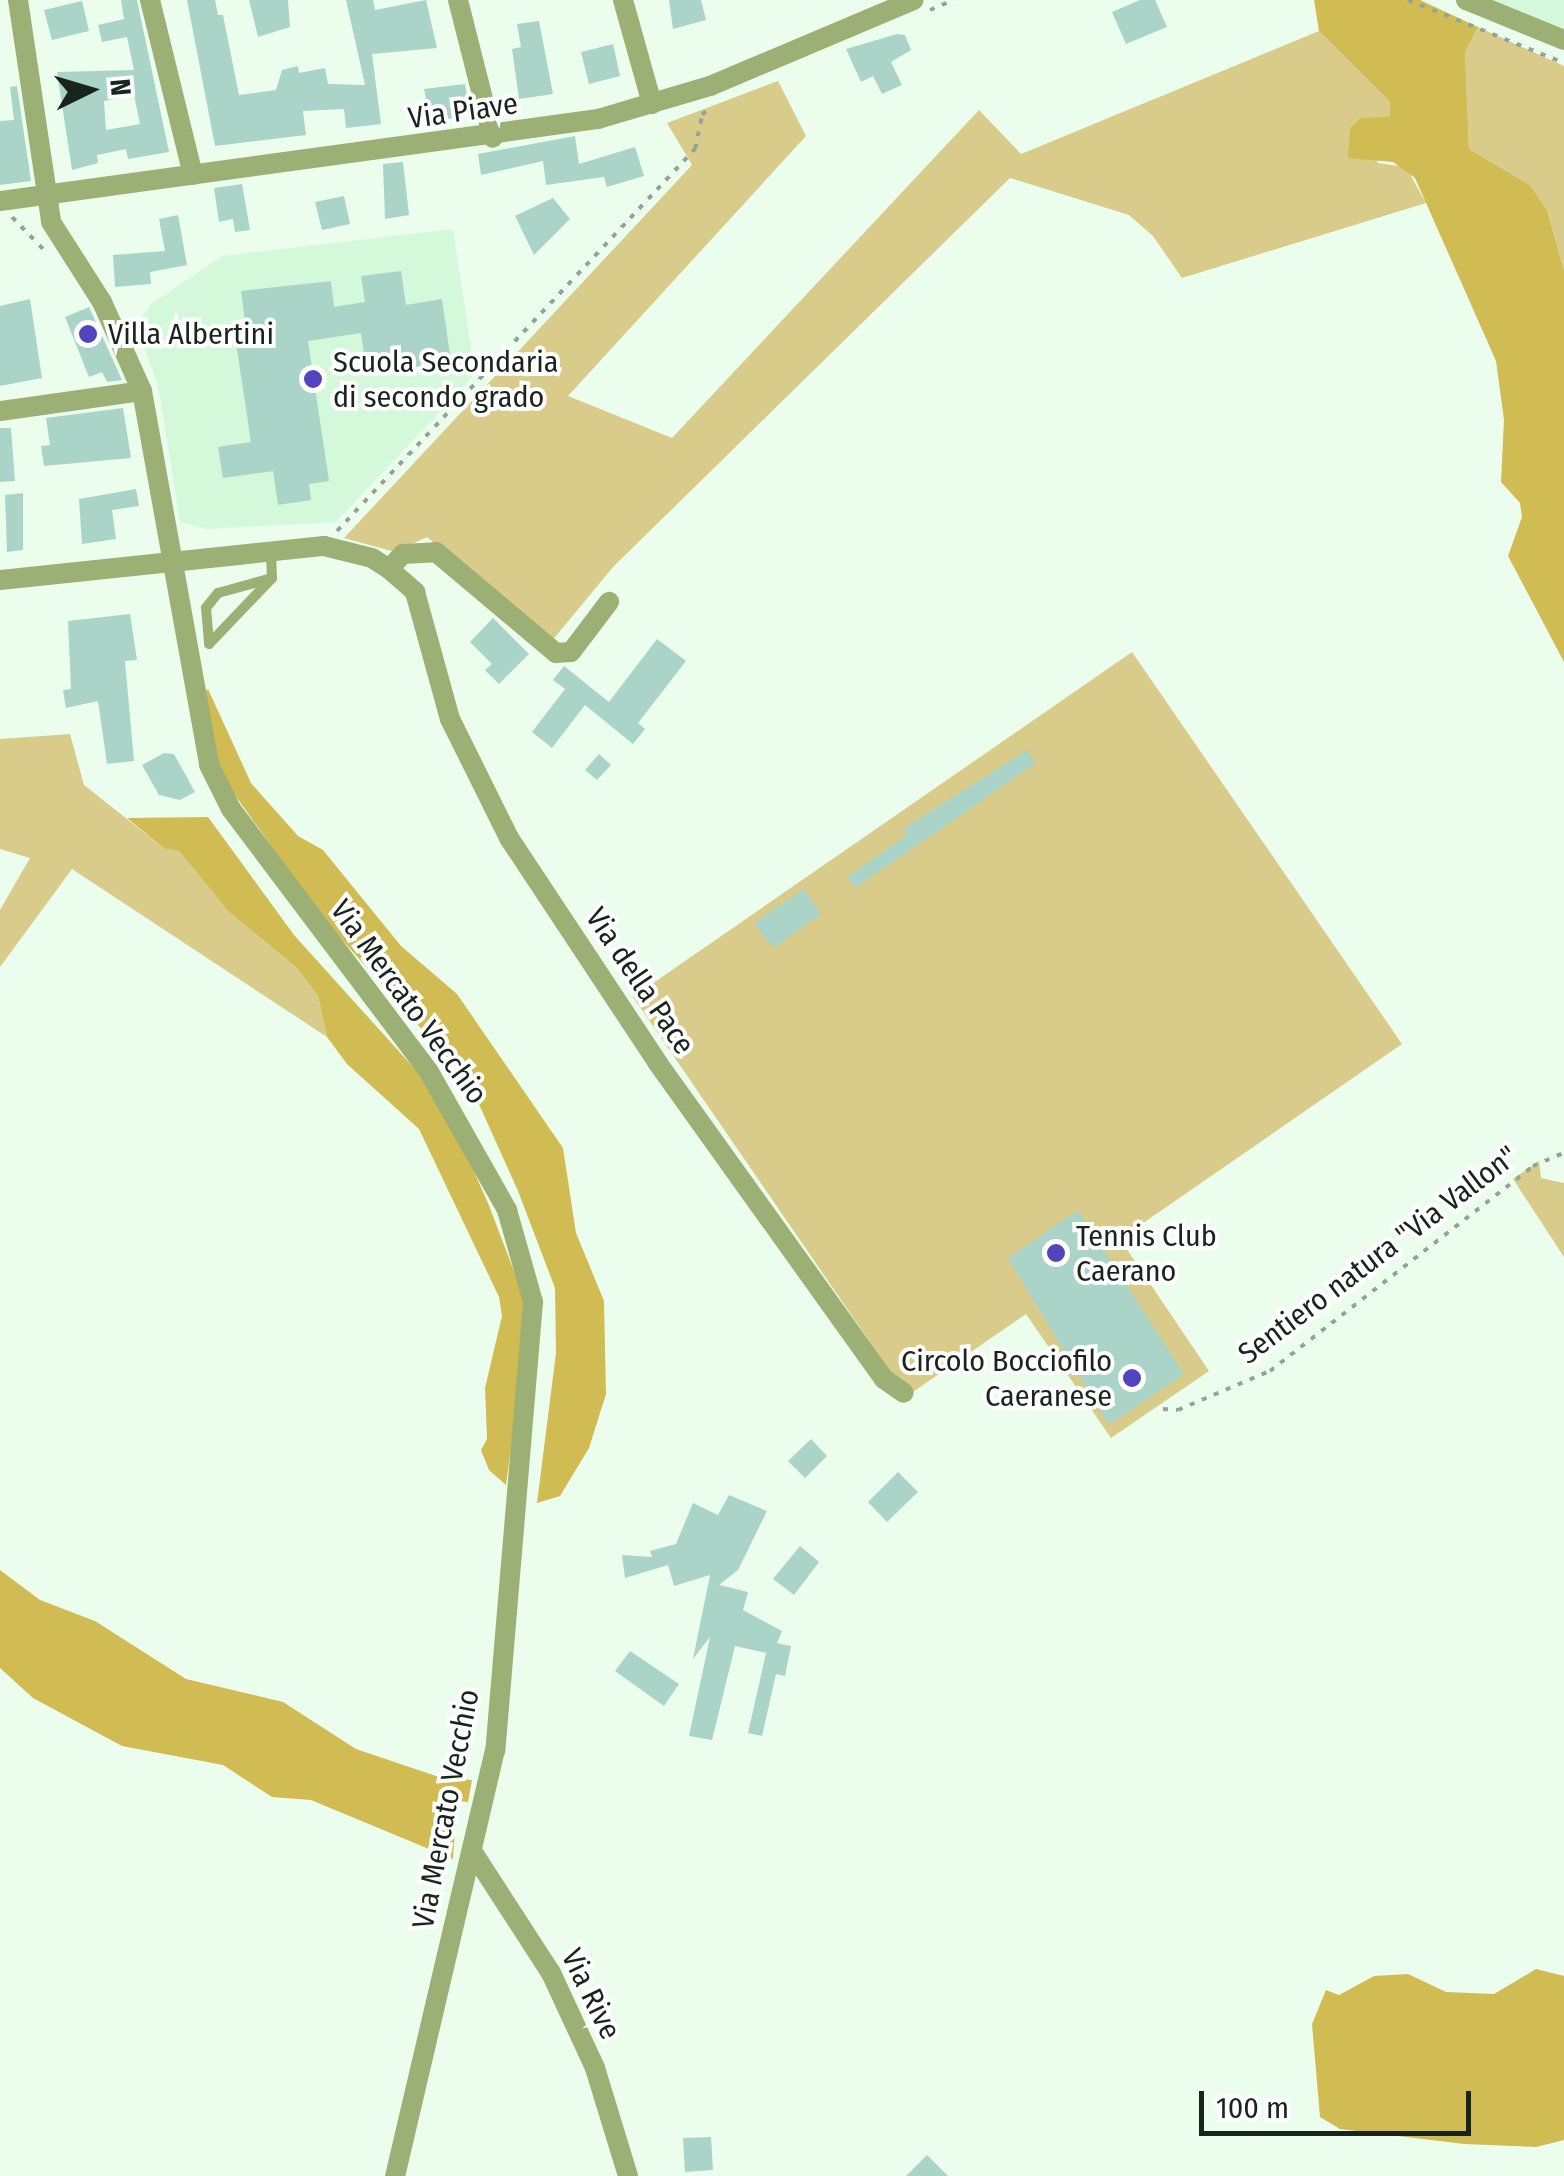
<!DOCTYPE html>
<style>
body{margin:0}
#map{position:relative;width:1564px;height:2176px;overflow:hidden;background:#ebfeee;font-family:"Fira Sans Condensed",sans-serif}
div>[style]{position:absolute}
.built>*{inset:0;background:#d3f9da}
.green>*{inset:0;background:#d9cb89}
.forest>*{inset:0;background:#d1bb53}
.building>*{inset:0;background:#aad4c8}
.path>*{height:4px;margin-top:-2px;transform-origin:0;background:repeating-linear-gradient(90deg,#93a396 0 5px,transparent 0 13px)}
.service>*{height:10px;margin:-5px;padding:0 5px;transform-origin:5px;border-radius:5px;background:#9cb075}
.minor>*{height:20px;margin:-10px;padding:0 10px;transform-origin:10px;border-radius:10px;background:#9cb075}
.dots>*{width:28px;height:28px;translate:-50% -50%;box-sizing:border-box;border:5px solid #fff;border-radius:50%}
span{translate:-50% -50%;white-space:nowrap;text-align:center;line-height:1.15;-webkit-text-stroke:8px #fff;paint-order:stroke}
.street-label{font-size:30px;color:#19251c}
.poi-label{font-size:30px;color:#19251c}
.left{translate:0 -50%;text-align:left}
.right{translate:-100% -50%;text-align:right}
.north{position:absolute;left:40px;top:40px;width:100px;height:100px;-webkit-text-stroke:8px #fff;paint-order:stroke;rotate:85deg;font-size:28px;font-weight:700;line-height:40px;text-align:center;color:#19251c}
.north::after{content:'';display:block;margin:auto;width:35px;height:45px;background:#19251c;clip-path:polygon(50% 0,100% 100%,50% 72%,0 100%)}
.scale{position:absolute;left:1199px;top:2091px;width:272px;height:45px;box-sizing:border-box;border:5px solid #19251c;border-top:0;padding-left:12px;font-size:30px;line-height:35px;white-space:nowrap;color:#19251c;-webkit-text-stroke:8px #fff;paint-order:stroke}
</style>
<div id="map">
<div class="built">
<i style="clip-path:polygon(1485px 0,1564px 0,1564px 36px)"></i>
<i style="clip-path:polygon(453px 229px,475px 374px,336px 522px,207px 529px,180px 522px,158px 385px,136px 326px,151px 304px,222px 256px)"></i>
</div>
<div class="green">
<i style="clip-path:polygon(1478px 27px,1564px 66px,1564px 270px,1547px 210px,1530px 185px,1469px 149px,1465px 52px)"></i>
<i style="clip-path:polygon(1319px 31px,1390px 102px,1390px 116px,1361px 118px,1378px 163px,1406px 167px,1426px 203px,1182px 278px,1153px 236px,1129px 215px,1010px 178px,613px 567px,551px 642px,427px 537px,395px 552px,344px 538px,692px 165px,667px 123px,778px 81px,806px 136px,568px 396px,672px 438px,979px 110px,1021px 154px)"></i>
<i style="clip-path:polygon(1132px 652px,1402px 1044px,1120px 1239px,1209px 1371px,1111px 1438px,1026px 1314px,907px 1396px,633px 997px)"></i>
<i style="clip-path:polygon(70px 734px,84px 785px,165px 849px,179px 851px,228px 911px,297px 968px,318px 996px,327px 1037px,72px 869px,0 967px,0 910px,30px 858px,0 849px,0 739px)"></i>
<i style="clip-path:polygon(1539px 1161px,1541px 1178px,1564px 1183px,1564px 1257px,1513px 1179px)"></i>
</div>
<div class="forest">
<i style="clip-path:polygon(1314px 0,1420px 0,1478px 27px,1465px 52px,1469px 149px,1530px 185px,1547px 210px,1564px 270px,1564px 662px,1508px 556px,1522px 517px,1520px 503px,1501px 482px,1504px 420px,1496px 361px,1415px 178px,1393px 162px,1348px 158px,1350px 128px,1361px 118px,1390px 116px,1390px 102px,1319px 31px)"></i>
<i style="clip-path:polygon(208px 689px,251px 783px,298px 836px,323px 850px,401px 946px,457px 994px,563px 1148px,576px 1233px,604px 1301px,606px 1394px,589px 1448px,560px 1496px,537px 1503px,556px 1353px,555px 1288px,518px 1191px,469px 1082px,320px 915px,218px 771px,201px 697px)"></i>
<i style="clip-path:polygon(208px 817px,294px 935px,441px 1098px,488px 1203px,523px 1295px,524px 1350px,506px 1485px,489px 1470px,481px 1450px,487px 1439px,485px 1388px,502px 1316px,499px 1297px,419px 1129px,347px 1064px,327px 1037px,318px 996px,297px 968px,228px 911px,179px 851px,165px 849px,127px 818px)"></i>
<i style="clip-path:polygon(0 1570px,40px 1600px,95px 1621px,186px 1679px,283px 1702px,356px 1749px,436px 1776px,472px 1780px,468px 1802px,457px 1801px,453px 1859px,311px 1800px,272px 1797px,223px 1765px,122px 1746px,33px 1698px,0 1668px)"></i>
<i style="clip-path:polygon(1536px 1969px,1564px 1976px,1564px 2140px,1536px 2147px,1464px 2144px,1340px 2129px,1320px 2117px,1312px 2024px,1326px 1990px,1339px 1995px,1374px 1976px,1408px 1974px,1446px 1992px,1494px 1994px)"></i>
</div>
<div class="building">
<i style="clip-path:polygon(evenodd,121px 0,137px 0,169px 152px,128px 159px,126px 149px,97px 155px,98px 163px,72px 170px,57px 72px,134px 70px,127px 37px,102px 42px,98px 25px,124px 19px,121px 0,134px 95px,140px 124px,106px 130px,104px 101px,134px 95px)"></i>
<i style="clip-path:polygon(187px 0,215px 0,218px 15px,223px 15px,239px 95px,276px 90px,282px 70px,298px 66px,299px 73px,325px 68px,328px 84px,365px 85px,346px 0,373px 0,375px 10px,426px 0,437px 48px,372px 54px,381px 124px,346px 128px,344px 109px,303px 111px,306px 135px,215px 146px)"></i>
<i style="clip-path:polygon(249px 0,288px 0,290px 27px,258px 37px)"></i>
<i style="clip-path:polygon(669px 0,701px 0,706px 20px,673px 29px)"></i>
<i style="clip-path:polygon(1140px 0,1155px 0,1167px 27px,1126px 44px,1112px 12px)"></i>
<i style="clip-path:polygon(82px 1px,89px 31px,52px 40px,44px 10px)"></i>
<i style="clip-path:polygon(539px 21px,553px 94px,519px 99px,512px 49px,521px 47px,517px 24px)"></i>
<i style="clip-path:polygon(897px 34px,905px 35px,911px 50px,891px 62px,902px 85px,882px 94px,873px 76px,861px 82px,846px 49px)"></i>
<i style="clip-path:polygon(613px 44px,620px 76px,589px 84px,581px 52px)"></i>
<i style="clip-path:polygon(465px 84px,467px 97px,454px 99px,456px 118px,431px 121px,424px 89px)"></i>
<i style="clip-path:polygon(17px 86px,31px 181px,0 185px,0 121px,14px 120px,10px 87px)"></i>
<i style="clip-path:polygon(575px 136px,579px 164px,635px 147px,644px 176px,607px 187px,604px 177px,546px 185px,543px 161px,481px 175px,478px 154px)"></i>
<i style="clip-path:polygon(403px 162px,409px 215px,385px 219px,383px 164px)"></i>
<i style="clip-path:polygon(242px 184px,250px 230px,235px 232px,233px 219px,219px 222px,214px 188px)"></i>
<i style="clip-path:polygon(344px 196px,350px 224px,322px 230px,315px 202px)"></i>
<i style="clip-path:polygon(553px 198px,570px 219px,534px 255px,515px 216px)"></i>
<i style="clip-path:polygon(178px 215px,187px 265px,150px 272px,151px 284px,115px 287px,113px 255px,165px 251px,159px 219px)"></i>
<i style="clip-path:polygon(401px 271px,406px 305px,442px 299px,451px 362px,367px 374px,361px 333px,308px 341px,329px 481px,309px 484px,311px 500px,278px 505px,273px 471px,223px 478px,218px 447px,251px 442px,234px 330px,246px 329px,241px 291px,331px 281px,334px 307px,365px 302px,361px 276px)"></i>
<i style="clip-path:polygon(30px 299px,42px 378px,0 386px,0 306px)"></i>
<i style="clip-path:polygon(89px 307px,90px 309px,122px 380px,107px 382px,102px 372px,89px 377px,65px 317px)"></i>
<i style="clip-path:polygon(123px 408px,131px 458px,44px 466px,41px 446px,50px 445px,46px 418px)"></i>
<i style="clip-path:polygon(0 428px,11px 428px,15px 481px,0 482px)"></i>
<i style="clip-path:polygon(136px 489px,139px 506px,112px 510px,116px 539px,82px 544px,79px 499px)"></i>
<i style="clip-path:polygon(23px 493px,23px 550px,7px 552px,5px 495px)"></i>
<i style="clip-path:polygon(130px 614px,137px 660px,125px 661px,134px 761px,107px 764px,98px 701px,66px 708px,63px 690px,71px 689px,68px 621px)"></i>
<i style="clip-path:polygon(493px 618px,529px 654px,499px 684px,485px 670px,492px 664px,470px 642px)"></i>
<i style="clip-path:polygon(657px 639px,686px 661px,638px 723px,645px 729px,633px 744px,585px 705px,552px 748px,532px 732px,565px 689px,553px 680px,564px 666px,609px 702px)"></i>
<i style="clip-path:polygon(1027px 750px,1036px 763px,855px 888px,847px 877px,907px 835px,903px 829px)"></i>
<i style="clip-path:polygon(164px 753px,174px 754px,195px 792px,180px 800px,159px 795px,142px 765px)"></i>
<i style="clip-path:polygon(599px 754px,611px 765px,597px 780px,585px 770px)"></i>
<i style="clip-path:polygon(804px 889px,821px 914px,773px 948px,754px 923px)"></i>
<i style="clip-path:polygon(1078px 1210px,1184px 1374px,1109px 1425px,1008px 1258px)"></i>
<i style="clip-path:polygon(811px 1439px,827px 1456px,805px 1478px,788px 1461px)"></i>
<i style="clip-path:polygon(898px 1472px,918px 1492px,887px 1522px,868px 1502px)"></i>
<i style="clip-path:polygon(729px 1495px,767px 1511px,738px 1570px,719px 1585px,748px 1592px,743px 1610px,782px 1631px,777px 1643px,791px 1646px,785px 1676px,776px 1674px,762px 1736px,748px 1733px,766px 1653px,735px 1646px,712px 1740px,689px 1736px,710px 1637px,693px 1659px,710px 1575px,674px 1586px,668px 1565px,625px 1578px,622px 1555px,652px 1557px,650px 1551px,676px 1544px,693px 1503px,718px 1515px)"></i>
<i style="clip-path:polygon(800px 1546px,819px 1562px,794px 1595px,773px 1579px)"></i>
<i style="clip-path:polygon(630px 1651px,679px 1684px,664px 1706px,615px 1671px)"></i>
<i style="clip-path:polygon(711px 2137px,713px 2170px,685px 2172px,683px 2138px)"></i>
<i style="clip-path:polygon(927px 2155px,948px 2176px,906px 2176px)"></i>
</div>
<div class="path">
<i style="left:1408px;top:0;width:168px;rotate:22deg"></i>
<i style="left:930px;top:10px;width:26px;rotate:-23deg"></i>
<i style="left:12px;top:217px;width:50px;rotate:45.8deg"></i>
<i style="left:337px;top:531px;width:524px;rotate:-46.86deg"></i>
<i style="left:695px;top:149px;width:35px;rotate:-78deg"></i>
<i style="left:702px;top:115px;width:13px;rotate:-45deg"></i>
<i style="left:1163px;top:1409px;width:15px;rotate:4deg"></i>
<i style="left:1178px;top:1410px;width:100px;rotate:-23deg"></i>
<i style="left:1270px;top:1371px;width:333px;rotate:-37.9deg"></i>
<i style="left:1533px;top:1166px;width:34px;rotate:-23deg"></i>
</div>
<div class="service">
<i style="left:271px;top:551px;width:27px;rotate:88deg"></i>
<i style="left:272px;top:578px;width:56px;rotate:164.5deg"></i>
<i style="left:218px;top:593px;width:19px;rotate:129deg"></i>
<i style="left:206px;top:608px;width:36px;rotate:85deg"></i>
<i style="left:209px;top:644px;width:91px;rotate:-46.3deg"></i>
</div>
<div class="minor">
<i style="left:18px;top:0;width:224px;rotate:81.5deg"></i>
<i style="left:51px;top:222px;width:95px;rotate:57.5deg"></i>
<i style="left:102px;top:302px;width:98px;rotate:65.8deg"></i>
<i style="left:142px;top:391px;width:380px;rotate:79.8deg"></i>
<i style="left:209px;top:765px;width:49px;rotate:63.4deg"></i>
<i style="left:231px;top:809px;width:329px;rotate:53deg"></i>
<i style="left:429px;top:1072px;width:159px;rotate:60.5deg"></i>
<i style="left:507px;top:1210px;width:96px;rotate:74.2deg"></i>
<i style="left:533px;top:1302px;width:450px;rotate:94.8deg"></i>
<i style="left:495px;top:1750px;width:438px;rotate:103.2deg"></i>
<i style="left:150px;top:0;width:180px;rotate:76.2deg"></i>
<i style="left:458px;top:0;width:142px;rotate:75.8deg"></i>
<i style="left:623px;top:0;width:108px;rotate:74.4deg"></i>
<i style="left:1466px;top:0;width:106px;rotate:22.2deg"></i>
<i style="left:0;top:201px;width:604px;rotate:-7.81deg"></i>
<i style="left:598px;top:119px;width:117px;rotate:-16.4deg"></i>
<i style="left:710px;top:86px;width:221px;rotate:-22.9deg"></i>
<i style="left:0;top:411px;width:143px;rotate:-8deg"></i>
<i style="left:389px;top:569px;width:21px;rotate:-47deg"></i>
<i style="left:403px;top:554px;width:33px;rotate:-3deg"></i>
<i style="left:436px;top:552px;width:157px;rotate:40.1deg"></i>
<i style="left:556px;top:653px;width:15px;rotate:-4deg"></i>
<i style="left:571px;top:652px;width:63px;rotate:-52.8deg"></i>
<i style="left:0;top:580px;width:326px;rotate:-6deg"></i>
<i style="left:324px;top:546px;width:49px;rotate:14deg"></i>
<i style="left:372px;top:558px;width:20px;rotate:33deg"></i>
<i style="left:389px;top:569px;width:35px;rotate:41deg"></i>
<i style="left:415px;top:592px;width:132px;rotate:74.6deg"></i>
<i style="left:450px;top:719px;width:133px;rotate:63.6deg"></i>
<i style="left:509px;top:838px;width:268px;rotate:56.5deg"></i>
<i style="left:657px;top:1062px;width:390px;rotate:54.4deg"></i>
<i style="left:884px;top:1379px;width:24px;rotate:35deg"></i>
<i style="left:472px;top:1851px;width:145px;rotate:57.1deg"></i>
<i style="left:551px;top:1973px;width:105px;rotate:65.1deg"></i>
<i style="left:595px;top:2068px;width:113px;rotate:73deg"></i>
</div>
<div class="dots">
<i style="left:88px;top:334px;background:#5144bc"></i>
<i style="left:313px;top:379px;background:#5144bc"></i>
<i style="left:1056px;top:1253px;background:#5144bc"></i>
<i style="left:1132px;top:1378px;background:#5144bc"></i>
</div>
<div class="street-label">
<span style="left:463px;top:111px;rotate:-8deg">Via Piave</span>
<span style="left:640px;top:981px;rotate:56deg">Via della Pace</span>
<span style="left:409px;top:1002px;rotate:54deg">Via Mercato Vecchio</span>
<span style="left:1378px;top:1255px;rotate:-37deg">Sentiero natura "Via Vallon"</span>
<span style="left:446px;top:1809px;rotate:-79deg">Via Mercato Vecchio</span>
<span style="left:591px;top:1994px;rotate:64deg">Via Rive</span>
</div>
<div class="poi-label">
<span class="left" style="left:108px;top:334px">Villa Albertini</span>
<span class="left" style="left:333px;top:379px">Scuola Secondaria<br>di secondo grado</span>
<span class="left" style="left:1076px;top:1253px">Tennis Club<br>Caerano</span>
<span class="right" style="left:1112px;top:1378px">Circolo Bocciofilo<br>Caeranese</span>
</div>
<div class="north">N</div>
<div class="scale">100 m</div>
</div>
